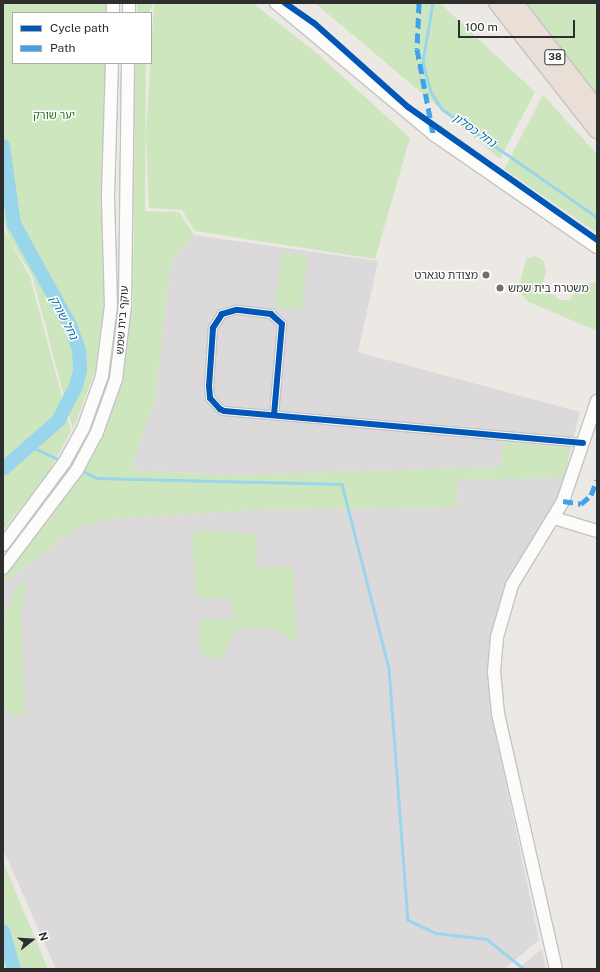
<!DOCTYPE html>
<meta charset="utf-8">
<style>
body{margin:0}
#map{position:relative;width:600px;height:972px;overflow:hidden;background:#ece8e4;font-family:"Public Sans","Noto Sans Hebrew",sans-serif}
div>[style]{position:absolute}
.industrial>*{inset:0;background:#dcd9db}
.green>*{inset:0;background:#cee6be}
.stream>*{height:2.5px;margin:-1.25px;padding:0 1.25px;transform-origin:1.25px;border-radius:1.25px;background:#99d6ec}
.river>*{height:14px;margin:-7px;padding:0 7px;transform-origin:7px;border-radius:7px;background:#99d6ec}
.roads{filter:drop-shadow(1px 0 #c5c4c5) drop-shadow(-1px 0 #c5c4c5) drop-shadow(0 1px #c5c4c5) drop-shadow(0 -1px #c5c4c5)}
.street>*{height:8px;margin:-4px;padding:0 4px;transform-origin:4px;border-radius:4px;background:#fcfcfb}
.secondary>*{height:12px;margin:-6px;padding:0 6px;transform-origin:6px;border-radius:6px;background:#fcfcfb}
.highway>*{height:16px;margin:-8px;padding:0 8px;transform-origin:8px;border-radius:8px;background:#eadfd6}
.quiet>*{height:5px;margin-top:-2.5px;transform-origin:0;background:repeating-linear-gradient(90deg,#3ea3eb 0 10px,transparent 0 15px)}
.cycleway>*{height:6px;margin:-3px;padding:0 3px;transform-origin:3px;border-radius:3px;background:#0057b8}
.dots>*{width:11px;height:11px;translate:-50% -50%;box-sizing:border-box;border:2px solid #fff;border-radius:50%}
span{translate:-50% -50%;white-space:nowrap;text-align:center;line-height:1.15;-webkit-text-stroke:3px #fff;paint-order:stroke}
.shield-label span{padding:1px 3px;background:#fff;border:1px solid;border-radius:3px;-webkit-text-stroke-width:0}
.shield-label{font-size:10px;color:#2e2e2e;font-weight:700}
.park-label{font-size:11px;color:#2c6e1b}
.poi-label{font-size:11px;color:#2e2e2e}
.right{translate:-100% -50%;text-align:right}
.left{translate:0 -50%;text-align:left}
.street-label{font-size:11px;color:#2e2e2e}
.water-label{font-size:12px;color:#0d6fa3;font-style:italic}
.frame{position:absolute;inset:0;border:4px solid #2e2e2e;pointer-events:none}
.legend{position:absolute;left:12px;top:12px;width:140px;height:52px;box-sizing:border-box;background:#fff;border:1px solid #ababab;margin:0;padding:5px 7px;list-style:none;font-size:12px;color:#2e2e2e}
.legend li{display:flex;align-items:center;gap:8px;height:20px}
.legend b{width:20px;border:1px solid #ababab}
.north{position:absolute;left:12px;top:920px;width:40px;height:40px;-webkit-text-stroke:3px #fff;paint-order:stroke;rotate:73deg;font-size:11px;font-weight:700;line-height:16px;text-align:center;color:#2e2e2e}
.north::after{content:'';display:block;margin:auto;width:14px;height:18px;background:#2e2e2e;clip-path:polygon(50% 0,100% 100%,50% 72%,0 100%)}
.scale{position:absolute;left:458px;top:20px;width:117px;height:18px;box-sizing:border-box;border:2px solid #2e2e2e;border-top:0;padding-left:5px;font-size:12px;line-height:14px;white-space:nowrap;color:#2e2e2e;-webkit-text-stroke:3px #fff;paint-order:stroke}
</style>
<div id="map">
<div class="industrial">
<i style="clip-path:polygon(194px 235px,378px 261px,358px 352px,580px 412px,571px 448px,504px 442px,500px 467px,228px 475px,131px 470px,155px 399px,171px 261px)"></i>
<i style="clip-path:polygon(567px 478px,547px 521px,508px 582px,500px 606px,488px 672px,492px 717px,539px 940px,504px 969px,56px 969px,3px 849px,3px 583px,78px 527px,110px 519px,253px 510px,457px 507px,458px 480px)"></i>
<i style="clip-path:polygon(542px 949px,546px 969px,517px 969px)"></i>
</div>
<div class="green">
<i style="clip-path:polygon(3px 3px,109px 3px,109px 13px,13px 13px,13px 63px,107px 63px,108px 304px,101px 355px,73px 430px,32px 275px,9px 238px,3px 218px)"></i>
<i style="clip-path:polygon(137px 3px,153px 3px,149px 13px,137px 13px)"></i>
<i style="clip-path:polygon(154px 3px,254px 4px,319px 55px,410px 138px,375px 259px,195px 231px,182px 210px,149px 208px,146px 133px)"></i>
<i style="clip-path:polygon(315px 3px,440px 3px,535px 92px,500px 159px)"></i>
<i style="clip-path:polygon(526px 3px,597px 3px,597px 98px,563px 58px)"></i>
<i style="clip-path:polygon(135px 63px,146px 63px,145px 211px,179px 212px,194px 235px,171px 261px,155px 399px,131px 470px,228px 475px,500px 467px,504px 442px,571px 448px,564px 478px,458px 480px,457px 507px,253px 510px,110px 519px,78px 527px,3px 583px,3px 576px,55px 512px,87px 461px,123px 373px,133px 304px)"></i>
<i style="clip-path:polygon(543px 95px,597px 154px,597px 233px,504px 169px)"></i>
<i style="clip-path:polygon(3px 228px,30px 277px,71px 431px,47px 475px,3px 530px)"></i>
<i style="clip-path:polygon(282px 252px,308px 255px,301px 311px,275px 307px)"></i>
<i style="clip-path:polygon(536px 256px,544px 261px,546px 272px,542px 286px,560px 300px,569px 300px,582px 284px,597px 283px,597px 331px,529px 302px,522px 295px,520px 285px,524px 266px,527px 258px)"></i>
<i style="clip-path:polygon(197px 530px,256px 534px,258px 568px,293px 566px,297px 640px,290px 640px,280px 631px,266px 627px,235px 629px,222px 660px,199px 652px,199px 619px,234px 619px,231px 599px,196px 598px,192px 538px)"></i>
<i style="clip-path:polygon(28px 578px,21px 614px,25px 714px,11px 715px,3px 709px,5px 614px,15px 589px)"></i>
<i style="clip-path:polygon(3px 861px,47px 967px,49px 969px,3px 969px)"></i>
</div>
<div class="stream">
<i style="left:433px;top:3px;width:60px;rotate:99.6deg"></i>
<i style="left:423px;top:62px;width:31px;rotate:75deg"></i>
<i style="left:431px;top:92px;width:20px;rotate:57deg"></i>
<i style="left:442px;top:109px;width:189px;rotate:34.9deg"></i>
<i style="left:30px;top:446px;width:31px;rotate:25deg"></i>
<i style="left:81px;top:470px;width:18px;rotate:27deg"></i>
<i style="left:97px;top:478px;width:245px;rotate:1.4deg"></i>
<i style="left:342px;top:484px;width:191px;rotate:75.7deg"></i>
<i style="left:389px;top:669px;width:252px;rotate:85.7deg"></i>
<i style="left:408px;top:920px;width:31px;rotate:25deg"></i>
<i style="left:436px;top:933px;width:51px;rotate:6.7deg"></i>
<i style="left:487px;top:939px;width:48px;rotate:39deg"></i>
<i style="left:12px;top:969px;width:2px;rotate:-63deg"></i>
</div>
<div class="river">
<i style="left:3px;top:146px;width:79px;rotate:82deg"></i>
<i style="left:14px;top:224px;width:115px;rotate:61deg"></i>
<i style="left:70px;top:325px;width:27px;rotate:70deg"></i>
<i style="left:79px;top:350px;width:21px;rotate:87deg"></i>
<i style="left:80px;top:371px;width:16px;rotate:105deg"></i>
<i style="left:76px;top:386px;width:38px;rotate:117deg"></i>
<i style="left:59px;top:420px;width:74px;rotate:138.8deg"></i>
<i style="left:3px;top:931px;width:40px;rotate:74deg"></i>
</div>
<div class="roads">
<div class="street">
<i style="left:274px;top:415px;width:91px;rotate:-85deg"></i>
<i style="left:282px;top:324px;width:15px;rotate:-138deg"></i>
<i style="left:271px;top:314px;width:35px;rotate:-173deg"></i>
<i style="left:236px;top:310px;width:15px;rotate:164deg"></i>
<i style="left:222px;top:314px;width:17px;rotate:123deg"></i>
<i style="left:213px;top:328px;width:58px;rotate:93.9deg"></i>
<i style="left:209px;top:386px;width:12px;rotate:85deg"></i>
<i style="left:210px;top:398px;width:15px;rotate:48deg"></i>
<i style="left:220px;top:409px;width:4px;rotate:27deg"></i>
<i style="left:224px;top:411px;width:102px;rotate:5deg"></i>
<i style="left:326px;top:420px;width:258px;rotate:5.1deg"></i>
</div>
<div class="secondary">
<i style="left:276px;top:3px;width:204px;rotate:39.8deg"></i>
<i style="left:433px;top:134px;width:199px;rotate:34.6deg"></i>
<i style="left:113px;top:13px;width:10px;rotate:-90deg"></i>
<i style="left:129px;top:13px;width:10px;rotate:-90deg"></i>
<i style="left:554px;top:518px;width:45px;rotate:16.8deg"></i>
<i style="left:3px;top:545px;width:102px;rotate:-53.4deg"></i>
<i style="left:64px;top:463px;width:39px;rotate:-61deg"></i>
<i style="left:83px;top:429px;width:56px;rotate:-70.3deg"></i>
<i style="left:102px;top:376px;width:71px;rotate:-82.7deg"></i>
<i style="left:111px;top:306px;width:110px;rotate:-91.6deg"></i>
<i style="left:108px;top:196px;width:133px;rotate:-88.3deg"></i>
<i style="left:3px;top:568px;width:123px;rotate:-52.9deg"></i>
<i style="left:77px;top:470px;width:40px;rotate:-62deg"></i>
<i style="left:96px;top:435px;width:59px;rotate:-70.3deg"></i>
<i style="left:116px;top:379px;width:74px;rotate:-83deg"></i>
<i style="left:125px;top:306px;width:243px;rotate:-89.3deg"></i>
<i style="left:556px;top:969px;width:262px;rotate:-102.8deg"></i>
<i style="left:498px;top:714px;width:42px;rotate:-95.4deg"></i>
<i style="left:494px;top:672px;width:35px;rotate:-85deg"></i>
<i style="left:497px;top:637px;width:54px;rotate:-73.9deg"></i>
<i style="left:512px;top:585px;width:98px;rotate:-58.7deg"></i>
<i style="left:563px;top:501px;width:106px;rotate:-71.2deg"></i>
</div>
<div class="highway">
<i style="left:497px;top:3px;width:162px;rotate:51.8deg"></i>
<i style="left:515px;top:3px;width:134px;rotate:52.3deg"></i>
</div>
</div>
<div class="quiet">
<i style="left:419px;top:3px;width:46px;rotate:92.5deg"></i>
<i style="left:417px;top:49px;width:86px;rotate:79.3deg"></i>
<i style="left:563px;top:501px;width:18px;rotate:9deg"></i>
<i style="left:581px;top:504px;width:13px;rotate:-42deg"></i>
<i style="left:591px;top:495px;width:16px;rotate:-68deg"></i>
</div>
<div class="cycleway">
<i style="left:285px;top:3px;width:35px;rotate:35deg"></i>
<i style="left:314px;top:23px;width:126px;rotate:41.8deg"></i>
<i style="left:408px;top:107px;width:231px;rotate:35.1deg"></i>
<i style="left:274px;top:415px;width:91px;rotate:-85deg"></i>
<i style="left:282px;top:324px;width:15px;rotate:-138deg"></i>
<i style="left:271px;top:314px;width:35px;rotate:-173deg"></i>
<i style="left:236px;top:310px;width:15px;rotate:164deg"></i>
<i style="left:222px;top:314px;width:17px;rotate:123deg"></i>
<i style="left:213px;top:328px;width:58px;rotate:93.9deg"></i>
<i style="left:209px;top:386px;width:12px;rotate:85deg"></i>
<i style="left:210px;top:398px;width:15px;rotate:48deg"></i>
<i style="left:220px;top:409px;width:4px;rotate:27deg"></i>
<i style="left:224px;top:411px;width:102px;rotate:5deg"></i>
<i style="left:326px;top:420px;width:258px;rotate:5.1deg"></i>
</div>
<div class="dots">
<i style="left:486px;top:275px;background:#706f6e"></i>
<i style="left:500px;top:288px;background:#706f6e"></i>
</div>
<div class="shield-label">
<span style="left:555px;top:57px">38</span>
</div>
<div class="park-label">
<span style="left:54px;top:115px">יער שורק</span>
</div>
<div class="poi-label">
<span class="right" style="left:478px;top:275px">מצודת טגארט</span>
<span class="left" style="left:508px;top:288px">משטרת בית שמש</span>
</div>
<div class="street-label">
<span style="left:122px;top:320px;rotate:-86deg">עוקף בית שמש</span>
</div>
<div class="water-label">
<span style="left:474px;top:131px;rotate:35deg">נחל כסלון</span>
<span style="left:63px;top:318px;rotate:63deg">נחל שורק</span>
</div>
<div class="frame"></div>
<ul class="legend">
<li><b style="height:5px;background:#0057b8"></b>Cycle path</li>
<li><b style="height:5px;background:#3ea3eb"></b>Path</li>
</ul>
<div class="north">N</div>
<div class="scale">100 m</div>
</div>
